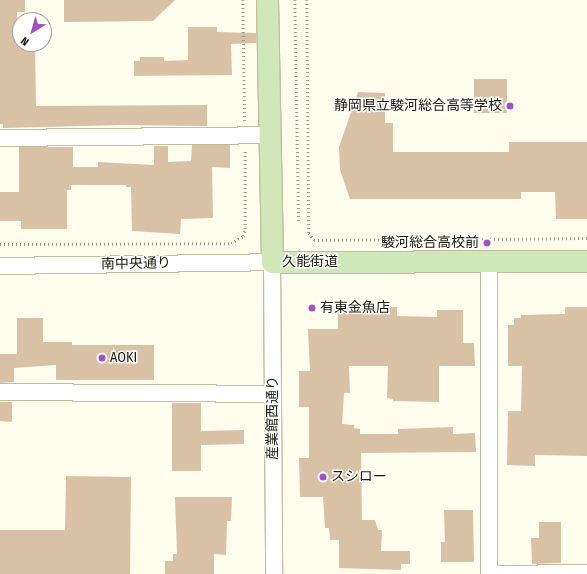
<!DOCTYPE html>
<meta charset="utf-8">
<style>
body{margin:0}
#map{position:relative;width:587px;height:574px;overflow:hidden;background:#fefced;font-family:"Fira Sans Condensed","Noto Sans JP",sans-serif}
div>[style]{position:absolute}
.building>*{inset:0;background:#d8c1a5}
.path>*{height:2.5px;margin-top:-1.25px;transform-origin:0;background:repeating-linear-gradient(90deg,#9a988a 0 1px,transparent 0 4px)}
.roads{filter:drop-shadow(1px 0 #c3be9a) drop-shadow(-1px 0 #c3be9a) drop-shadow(0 1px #c3be9a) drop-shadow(0 -1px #c3be9a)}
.minor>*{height:16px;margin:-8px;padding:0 8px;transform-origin:8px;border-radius:8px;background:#fff}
.major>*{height:21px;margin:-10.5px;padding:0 10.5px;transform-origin:10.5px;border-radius:10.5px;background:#d0e7b9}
.dots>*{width:11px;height:11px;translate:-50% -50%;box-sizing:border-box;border:2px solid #fff;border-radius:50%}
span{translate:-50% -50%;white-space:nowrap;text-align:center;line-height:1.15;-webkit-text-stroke:3px #fff;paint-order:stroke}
.poi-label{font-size:14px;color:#1b1a0c}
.right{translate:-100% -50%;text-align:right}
.left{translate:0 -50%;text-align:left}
.street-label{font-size:14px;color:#1b1a0c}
.north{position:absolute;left:12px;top:12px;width:40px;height:40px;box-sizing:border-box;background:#fff;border:1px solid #a4a39e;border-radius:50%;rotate:217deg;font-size:11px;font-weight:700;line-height:16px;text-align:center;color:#1b1a0c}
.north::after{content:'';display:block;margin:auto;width:14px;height:18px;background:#a451c0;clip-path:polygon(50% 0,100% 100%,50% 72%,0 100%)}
</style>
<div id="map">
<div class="building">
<i style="clip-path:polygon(0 0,25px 0,25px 12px,17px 12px,18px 40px,20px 44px,35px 44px,36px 106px,207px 105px,207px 126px,122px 125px,3px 128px,3px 124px,0 124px)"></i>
<i style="clip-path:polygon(64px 0,175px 0,153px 21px,64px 22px)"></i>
<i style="clip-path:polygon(188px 27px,217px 27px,217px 32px,256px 33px,256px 43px,231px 44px,232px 75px,134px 76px,134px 61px,140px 61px,140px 57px,164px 57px,164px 61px,188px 60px)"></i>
<i style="clip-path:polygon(474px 79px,507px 79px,507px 113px,474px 113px)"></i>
<i style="clip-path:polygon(358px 92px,385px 93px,385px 123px,393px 123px,393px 152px,509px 152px,509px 142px,587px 142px,587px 219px,556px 219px,555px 192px,521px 192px,521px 199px,350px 199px,340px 170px,339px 147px)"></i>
<i style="clip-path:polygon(192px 145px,230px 145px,230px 168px,212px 167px,213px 218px,181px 219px,180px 234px,132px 231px,131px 187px,126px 187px,126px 185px,71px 185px,71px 190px,67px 190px,67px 229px,21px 229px,21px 221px,0 221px,0 192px,19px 192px,19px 147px,73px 147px,73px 167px,98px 167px,98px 162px,154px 165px,154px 146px,168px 146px,168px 162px,191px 161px)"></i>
<i style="clip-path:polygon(397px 307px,397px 316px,437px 317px,437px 310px,463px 310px,463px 343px,474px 343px,475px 366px,439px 366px,439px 402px,393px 401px,393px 399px,387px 398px,388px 366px,349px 366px,350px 393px,344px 393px,342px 424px,354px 425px,354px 428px,360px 429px,360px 434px,398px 434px,398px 429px,453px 427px,453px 434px,475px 433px,476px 452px,361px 453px,362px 520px,375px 520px,378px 530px,382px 530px,381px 551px,410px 551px,410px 564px,401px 564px,401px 570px,339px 568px,339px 540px,330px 540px,329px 528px,325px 528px,323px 497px,300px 497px,299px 458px,309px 458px,309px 407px,299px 407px,299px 371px,310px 371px,308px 329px,338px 329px,338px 308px)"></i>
<i style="clip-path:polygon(565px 307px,587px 307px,587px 456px,535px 455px,535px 466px,507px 465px,508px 411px,521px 411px,522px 366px,508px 366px,508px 325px,514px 325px,514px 318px,521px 318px,521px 315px,565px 314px)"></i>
<i style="clip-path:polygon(17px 318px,43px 318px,43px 342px,72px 342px,72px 345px,154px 345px,154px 380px,56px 380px,56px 365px,14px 368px,14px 382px,0 383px,0 354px,17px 354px)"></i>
<i style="clip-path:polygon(0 402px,12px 402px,12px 422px,0 421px)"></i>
<i style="clip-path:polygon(172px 403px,201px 403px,201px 431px,244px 430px,244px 444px,201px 445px,201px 471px,172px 471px)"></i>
<i style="clip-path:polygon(66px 476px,131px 477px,130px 574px,0 574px,0 530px,65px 530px)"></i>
<i style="clip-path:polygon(175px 497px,232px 497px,231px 521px,227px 521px,226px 555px,214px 554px,214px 574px,165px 574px,165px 561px,173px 561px,173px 554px,177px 554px)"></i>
<i style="clip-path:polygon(444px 510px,473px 510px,474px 562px,441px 562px,441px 542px,445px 542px)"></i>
<i style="clip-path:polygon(539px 522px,561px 522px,561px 563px,532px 564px,531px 538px,539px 538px)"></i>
</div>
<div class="path">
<i style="left:243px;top:0;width:121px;rotate:89.1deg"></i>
<i style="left:295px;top:0;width:223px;rotate:89deg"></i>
<i style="left:307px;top:0;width:233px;rotate:89.5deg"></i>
<i style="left:309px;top:233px;width:9px;rotate:54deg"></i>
<i style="left:314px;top:240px;width:273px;rotate:-0.4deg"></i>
<i style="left:0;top:244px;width:231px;rotate:-0.2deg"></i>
<i style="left:231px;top:243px;width:14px;rotate:-30deg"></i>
<i style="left:243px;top:236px;width:7px;rotate:-74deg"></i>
<i style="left:245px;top:229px;width:79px;rotate:-90deg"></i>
</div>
<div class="roads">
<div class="minor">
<i style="left:0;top:138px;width:269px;rotate:-0.6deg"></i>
<i style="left:489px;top:261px;width:313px;rotate:90deg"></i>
<i style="left:0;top:266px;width:272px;rotate:-0.8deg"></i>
<i style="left:272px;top:262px;width:312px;rotate:89.6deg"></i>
<i style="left:0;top:392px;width:273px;rotate:0.4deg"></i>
<i style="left:491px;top:574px;width:96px;rotate:-0.6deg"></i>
</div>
<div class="major">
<i style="left:267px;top:0;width:262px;rotate:88.9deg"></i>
<i style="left:272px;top:262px;width:315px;rotate:-0.2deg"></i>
</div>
</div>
<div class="dots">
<i style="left:510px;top:106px;background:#a451c0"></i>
<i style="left:487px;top:243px;background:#a451c0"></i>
<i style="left:312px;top:308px;background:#a451c0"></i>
<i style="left:102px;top:358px;background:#a451c0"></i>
<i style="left:323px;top:477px;background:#a451c0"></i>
</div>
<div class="poi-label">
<span class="right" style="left:502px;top:106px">静岡県立駿河総合高等学校</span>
<span class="right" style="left:479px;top:243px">駿河総合高校前</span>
<span class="left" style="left:320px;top:308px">有東金魚店</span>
<span class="left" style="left:110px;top:358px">AOKI</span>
<span class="left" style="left:331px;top:477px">スシロー</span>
</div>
<div class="street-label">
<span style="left:310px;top:262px">久能街道</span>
<span style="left:136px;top:264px;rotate:-1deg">南中央通り</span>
<span style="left:273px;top:418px;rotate:-90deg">産業館西通り</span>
</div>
<div class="north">N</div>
</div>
